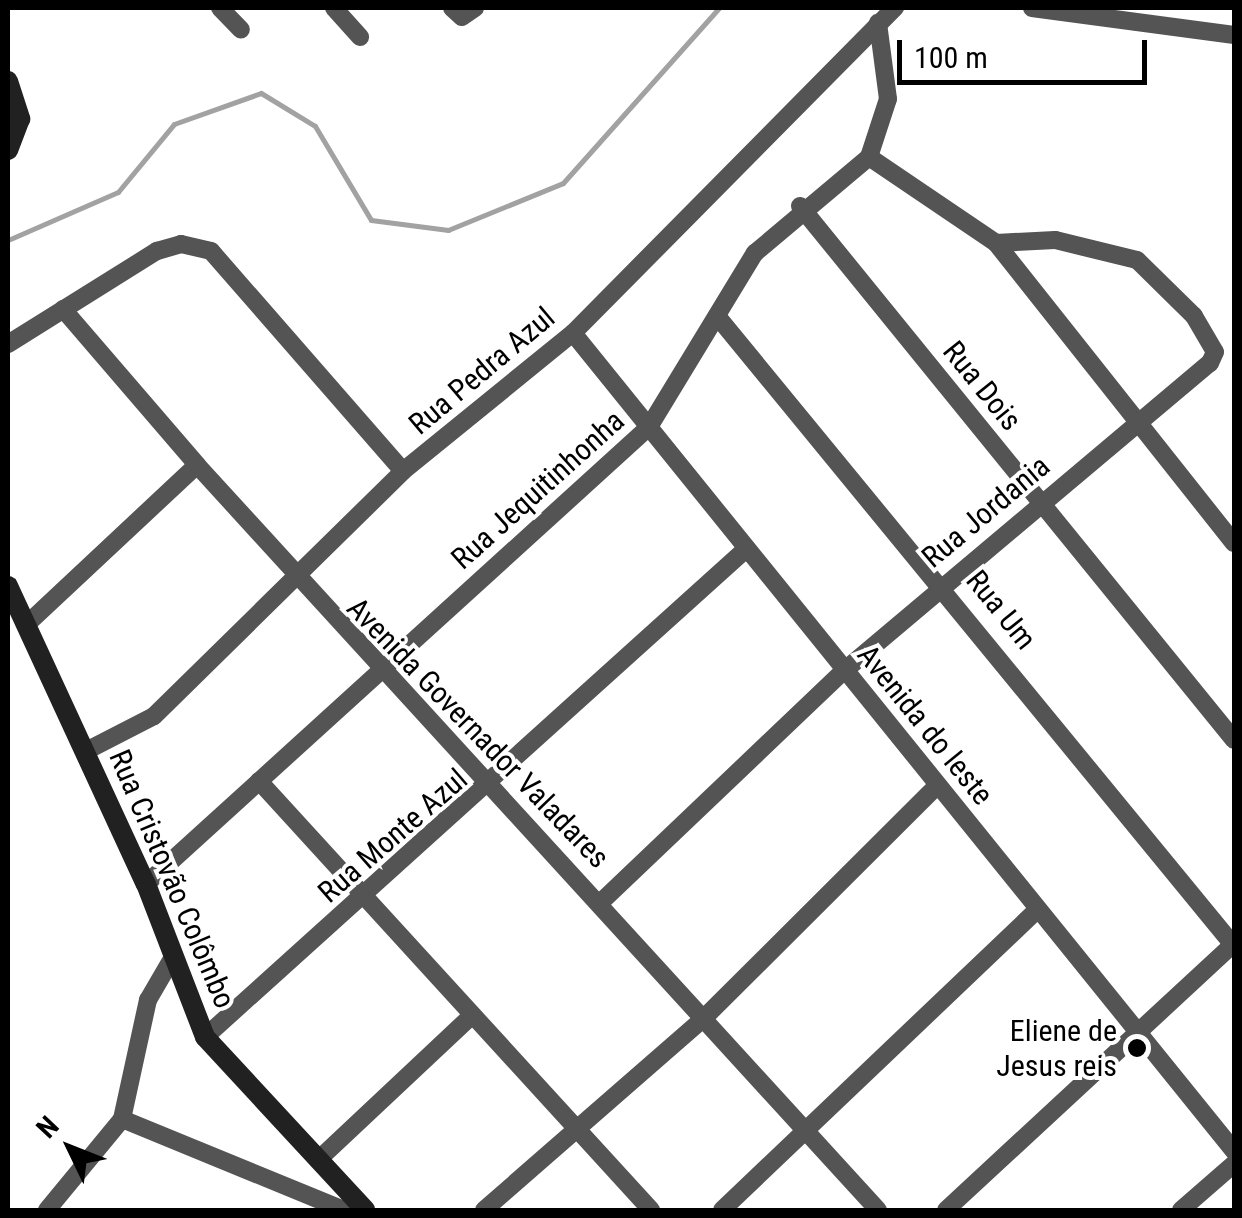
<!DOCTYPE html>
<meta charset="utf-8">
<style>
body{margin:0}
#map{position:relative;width:1242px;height:1218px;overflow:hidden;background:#fff;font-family:"Roboto Condensed",sans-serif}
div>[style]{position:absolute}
.stream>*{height:5px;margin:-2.5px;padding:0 2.5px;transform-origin:2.5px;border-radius:2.5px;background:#a2a2a2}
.street>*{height:18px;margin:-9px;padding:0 9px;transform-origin:9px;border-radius:9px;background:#545454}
.secondary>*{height:20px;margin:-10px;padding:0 10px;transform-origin:10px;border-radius:10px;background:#212121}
.dots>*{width:28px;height:28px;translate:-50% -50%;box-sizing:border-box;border:5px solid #fff;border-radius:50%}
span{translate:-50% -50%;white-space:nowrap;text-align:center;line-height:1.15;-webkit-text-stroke:8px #fff;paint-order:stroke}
.street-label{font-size:30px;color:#000}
.poi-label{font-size:30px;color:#000}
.right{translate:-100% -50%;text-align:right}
.frame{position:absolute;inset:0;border:10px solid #000;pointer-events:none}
.north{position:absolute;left:20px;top:1098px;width:100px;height:100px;-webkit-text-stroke:8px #fff;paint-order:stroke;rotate:313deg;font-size:28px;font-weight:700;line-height:40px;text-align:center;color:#000}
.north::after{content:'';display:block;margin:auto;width:35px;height:45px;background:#000;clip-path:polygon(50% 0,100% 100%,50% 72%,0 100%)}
.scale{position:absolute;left:897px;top:40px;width:250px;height:45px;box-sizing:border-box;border:5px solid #000;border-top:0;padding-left:12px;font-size:30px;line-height:35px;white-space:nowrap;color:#000;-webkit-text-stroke:8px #fff;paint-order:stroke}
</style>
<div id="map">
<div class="stream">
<i style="left:8px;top:240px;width:120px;rotate:-23.6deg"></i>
<i style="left:118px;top:192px;width:88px;rotate:-50.5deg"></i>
<i style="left:174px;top:124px;width:92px;rotate:-19.6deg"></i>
<i style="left:261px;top:93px;width:63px;rotate:31.4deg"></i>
<i style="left:315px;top:126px;width:109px;rotate:59.2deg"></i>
<i style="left:371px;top:220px;width:78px;rotate:7.4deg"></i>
<i style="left:448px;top:230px;width:124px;rotate:-22.2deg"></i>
<i style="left:563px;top:183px;width:234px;rotate:-48.3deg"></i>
</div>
<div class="street">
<i style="left:220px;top:8px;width:30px;rotate:46deg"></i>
<i style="left:334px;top:8px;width:39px;rotate:48deg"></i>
<i style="left:452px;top:8px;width:13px;rotate:42deg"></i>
<i style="left:462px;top:17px;width:16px;rotate:-35deg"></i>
<i style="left:1032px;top:8px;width:204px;rotate:7.6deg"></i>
<i style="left:869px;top:157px;width:153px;rotate:34.1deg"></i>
<i style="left:996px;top:243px;width:383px;rotate:51.6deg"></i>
<i style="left:800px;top:206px;width:688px;rotate:50.9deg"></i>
<i style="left:63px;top:309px;width:206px;rotate:49.3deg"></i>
<i style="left:717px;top:316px;width:815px;rotate:50.63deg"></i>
<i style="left:573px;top:333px;width:1052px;rotate:51.06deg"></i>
<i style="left:8px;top:344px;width:176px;rotate:-32deg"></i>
<i style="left:157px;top:251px;width:25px;rotate:-16deg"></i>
<i style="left:181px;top:244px;width:31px;rotate:13deg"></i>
<i style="left:211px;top:251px;width:292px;rotate:48.9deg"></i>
<i style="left:26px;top:625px;width:234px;rotate:-43.1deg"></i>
<i style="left:197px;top:465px;width:1009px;rotate:47.57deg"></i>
<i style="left:86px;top:751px;width:76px;rotate:-27.2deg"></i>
<i style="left:154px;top:716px;width:349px;rotate:-44.5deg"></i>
<i style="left:403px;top:471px;width:219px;rotate:-39.1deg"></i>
<i style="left:573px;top:333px;width:458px;rotate:-45.3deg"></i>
<i style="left:259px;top:781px;width:581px;rotate:47.58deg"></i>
<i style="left:146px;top:884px;width:680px;rotate:-42.26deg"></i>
<i style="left:649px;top:427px;width:204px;rotate:-58.7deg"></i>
<i style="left:755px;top:253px;width:149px;rotate:-40.1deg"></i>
<i style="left:869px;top:157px;width:61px;rotate:-71.9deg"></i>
<i style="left:888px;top:99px;width:77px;rotate:-97.5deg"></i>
<i style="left:601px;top:902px;width:337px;rotate:-43.6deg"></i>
<i style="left:845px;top:670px;width:477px;rotate:-40.1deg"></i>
<i style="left:1210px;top:363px;width:12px;rotate:-66deg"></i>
<i style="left:1215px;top:352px;width:42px;rotate:-120.3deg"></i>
<i style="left:1194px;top:316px;width:80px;rotate:-135.5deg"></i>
<i style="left:1137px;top:260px;width:84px;rotate:-166.3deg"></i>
<i style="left:1055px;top:240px;width:59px;rotate:177.1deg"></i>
<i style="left:205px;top:1037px;width:729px;rotate:-42.05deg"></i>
<i style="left:122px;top:1119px;width:240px;rotate:22.3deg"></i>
<i style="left:318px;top:1160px;width:206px;rotate:-43.2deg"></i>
<i style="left:47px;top:1210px;width:118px;rotate:-50.5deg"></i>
<i style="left:122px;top:1119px;width:122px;rotate:-77.7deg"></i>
<i style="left:148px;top:1000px;width:50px;rotate:-59.8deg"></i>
<i style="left:484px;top:1210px;width:295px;rotate:-41.1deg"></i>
<i style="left:706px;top:1016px;width:327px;rotate:-44.9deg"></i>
<i style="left:722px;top:1210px;width:436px;rotate:-43.6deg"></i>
<i style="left:946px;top:1210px;width:393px;rotate:-42.8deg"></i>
<i style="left:1181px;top:1210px;width:70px;rotate:-41deg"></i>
</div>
<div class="secondary">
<i style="left:8px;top:81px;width:40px;rotate:72deg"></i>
<i style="left:20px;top:119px;width:33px;rotate:111deg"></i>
<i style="left:8px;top:586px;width:328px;rotate:65.2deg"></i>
<i style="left:146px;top:884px;width:164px;rotate:68.9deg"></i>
<i style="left:205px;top:1037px;width:236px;rotate:47.2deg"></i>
</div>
<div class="dots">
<i style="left:1137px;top:1048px;background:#000"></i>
</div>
<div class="street-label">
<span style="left:482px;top:371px;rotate:-40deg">Rua Pedra Azul</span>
<span style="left:982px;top:386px;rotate:51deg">Rua Dois</span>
<span style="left:538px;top:490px;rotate:-42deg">Rua Jequitinhonha</span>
<span style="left:986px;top:512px;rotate:-40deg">Rua Jordania</span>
<span style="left:1001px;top:610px;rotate:51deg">Rua Um</span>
<span style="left:925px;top:725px;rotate:51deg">Avenida do leste</span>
<span style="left:478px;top:733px;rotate:46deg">Avenida Governador Valadares</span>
<span style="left:393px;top:836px;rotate:-41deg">Rua Monte Azul</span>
<span style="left:172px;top:879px;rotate:67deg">Rua Cristovão Colômbo</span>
</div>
<div class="poi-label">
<span class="right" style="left:1117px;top:1048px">Eliene de<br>Jesus reis</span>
</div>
<div class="frame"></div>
<div class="north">N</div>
<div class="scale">100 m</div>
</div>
